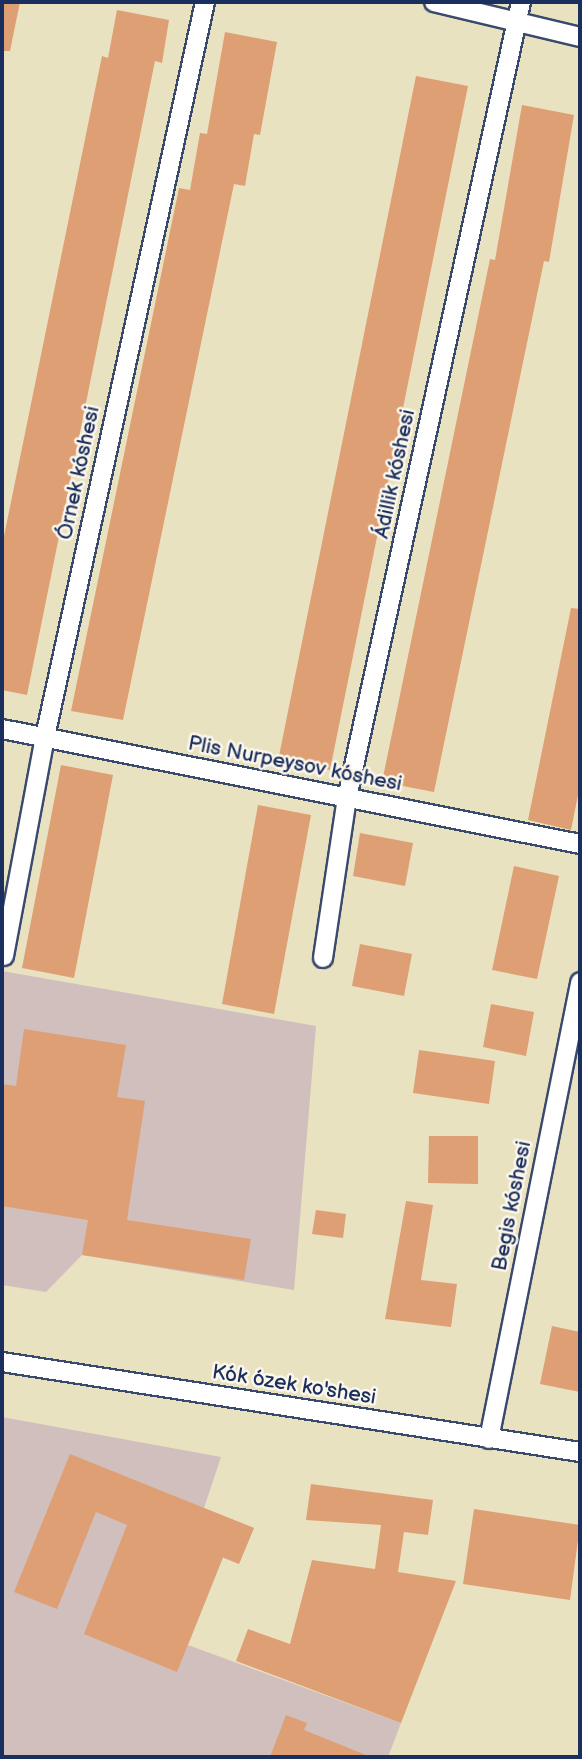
<!DOCTYPE html>
<meta charset="utf-8">
<style>
body{margin:0}
#map{position:relative;width:582px;height:1759px;overflow:hidden;background:#e9e2c1;font-family:"Balsamiq Sans",sans-serif}
div>[style]{position:absolute}
.industrial>*{inset:0;background:#d1bfbd}
.building>*{inset:0;background:#de9f74}
.roads{filter:drop-shadow(2px 0 #3a4a6d) drop-shadow(-2px 0 #3a4a6d) drop-shadow(0 2px #3a4a6d) drop-shadow(0 -2px #3a4a6d)}
.minor>*{height:18px;margin:-9px;padding:0 9px;transform-origin:9px;border-radius:9px;background:#fff}
span{translate:-50% -50%;white-space:nowrap;text-align:center;line-height:1.15;-webkit-text-stroke:5px #fbf7ec;paint-order:stroke}
.street-label{font-size:21px;color:#1b2f5e}
.frame{position:absolute;inset:0;border:4px solid #1b2f5e;pointer-events:none}
</style>
<div id="map">
<div class="industrial">
<i style="clip-path:polygon(2px 971px,316px 1026px,294px 1290px,82px 1255px,46px 1292px,2px 1285px)"></i>
<i style="clip-path:polygon(2px 1417px,221px 1457px,204px 1508px,254px 1528px,239px 1564px,223px 1558px,188px 1645px,401px 1723px,388px 1757px,2px 1757px)"></i>
</div>
<div class="building">
<i style="clip-path:polygon(2px 2px,20px 2px,10px 51px,2px 51px)"></i>
<i style="clip-path:polygon(117px 10px,169px 20px,162px 63px,155px 61px,27px 695px,2px 690px,2px 546px,102px 56px,108px 58px)"></i>
<i style="clip-path:polygon(225px 32px,277px 42px,260px 135px,254px 134px,245px 186px,234px 184px,123px 720px,71px 711px,179px 188px,190px 190px,200px 133px,207px 134px)"></i>
<i style="clip-path:polygon(416px 76px,468px 86px,330px 770px,278px 761px)"></i>
<i style="clip-path:polygon(522px 105px,574px 115px,549px 262px,544px 261px,434px 792px,382px 782px,490px 259px,495px 260px)"></i>
<i style="clip-path:polygon(571px 608px,580px 609px,580px 785px,571px 830px,528px 820px)"></i>
<i style="clip-path:polygon(61px 765px,113px 775px,74px 978px,22px 968px)"></i>
<i style="clip-path:polygon(258px 805px,311px 815px,274px 1014px,222px 1004px)"></i>
<i style="clip-path:polygon(360px 833px,413px 843px,405px 886px,353px 876px)"></i>
<i style="clip-path:polygon(514px 866px,559px 876px,537px 979px,492px 970px)"></i>
<i style="clip-path:polygon(360px 944px,412px 954px,404px 996px,352px 986px)"></i>
<i style="clip-path:polygon(491px 1004px,534px 1012px,526px 1056px,483px 1047px)"></i>
<i style="clip-path:polygon(24px 1029px,126px 1045px,117px 1097px,145px 1101px,127px 1220px,251px 1239px,244px 1280px,82px 1255px,88px 1220px,2px 1206px,2px 1084px,16px 1086px)"></i>
<i style="clip-path:polygon(419px 1050px,495px 1061px,489px 1104px,413px 1093px)"></i>
<i style="clip-path:polygon(429px 1136px,478px 1136px,478px 1184px,428px 1183px)"></i>
<i style="clip-path:polygon(406px 1201px,433px 1205px,421px 1280px,457px 1284px,451px 1327px,385px 1319px)"></i>
<i style="clip-path:polygon(316px 1210px,346px 1214px,343px 1238px,312px 1234px)"></i>
<i style="clip-path:polygon(552px 1326px,580px 1332px,580px 1392px,540px 1384px)"></i>
<i style="clip-path:polygon(70px 1454px,254px 1528px,239px 1564px,223px 1557px,177px 1672px,84px 1634px,127px 1525px,96px 1512px,57px 1609px,14px 1592px)"></i>
<i style="clip-path:polygon(311px 1484px,433px 1500px,428px 1535px,404px 1532px,398px 1572px,456px 1581px,401px 1723px,236px 1661px,248px 1629px,290px 1644px,312px 1560px,375px 1569px,381px 1525px,306px 1520px)"></i>
<i style="clip-path:polygon(474px 1509px,580px 1525px,570px 1600px,463px 1584px)"></i>
<i style="clip-path:polygon(286px 1715px,307px 1723px,304px 1730px,371px 1757px,270px 1757px)"></i>
</div>
<div class="roads">
<div class="minor">
<i style="left:434px;top:2px;width:150px;rotate:13.5deg"></i>
<i style="left:2px;top:729px;width:589px;rotate:11.25deg"></i>
<i style="left:4px;top:956px;width:223px;rotate:-79.4deg"></i>
<i style="left:45px;top:737px;width:752px;rotate:-77.72deg"></i>
<i style="left:323px;top:958px;width:162px;rotate:-81.5deg"></i>
<i style="left:347px;top:798px;width:815px;rotate:-77.67deg"></i>
<i style="left:2px;top:1362px;width:585px;rotate:8.85deg"></i>
<i style="left:489px;top:1439px;width:466px;rotate:-78.7deg"></i>
</div>
</div>
<div class="street-label">
<span style="left:79px;top:473px;rotate:-78deg">Órnek kóshesi</span>
<span style="left:395px;top:474px;rotate:-78deg">Ádillik kóshesi</span>
<span style="left:295px;top:764px;rotate:11deg">Plis Nurpeysov kóshesi</span>
<span style="left:512px;top:1206px;rotate:-79deg">Begis kóshesi</span>
<span style="left:294px;top:1385px;rotate:9deg">Kók ózek ko'shesi</span>
</div>
<div class="frame"></div>
</div>
